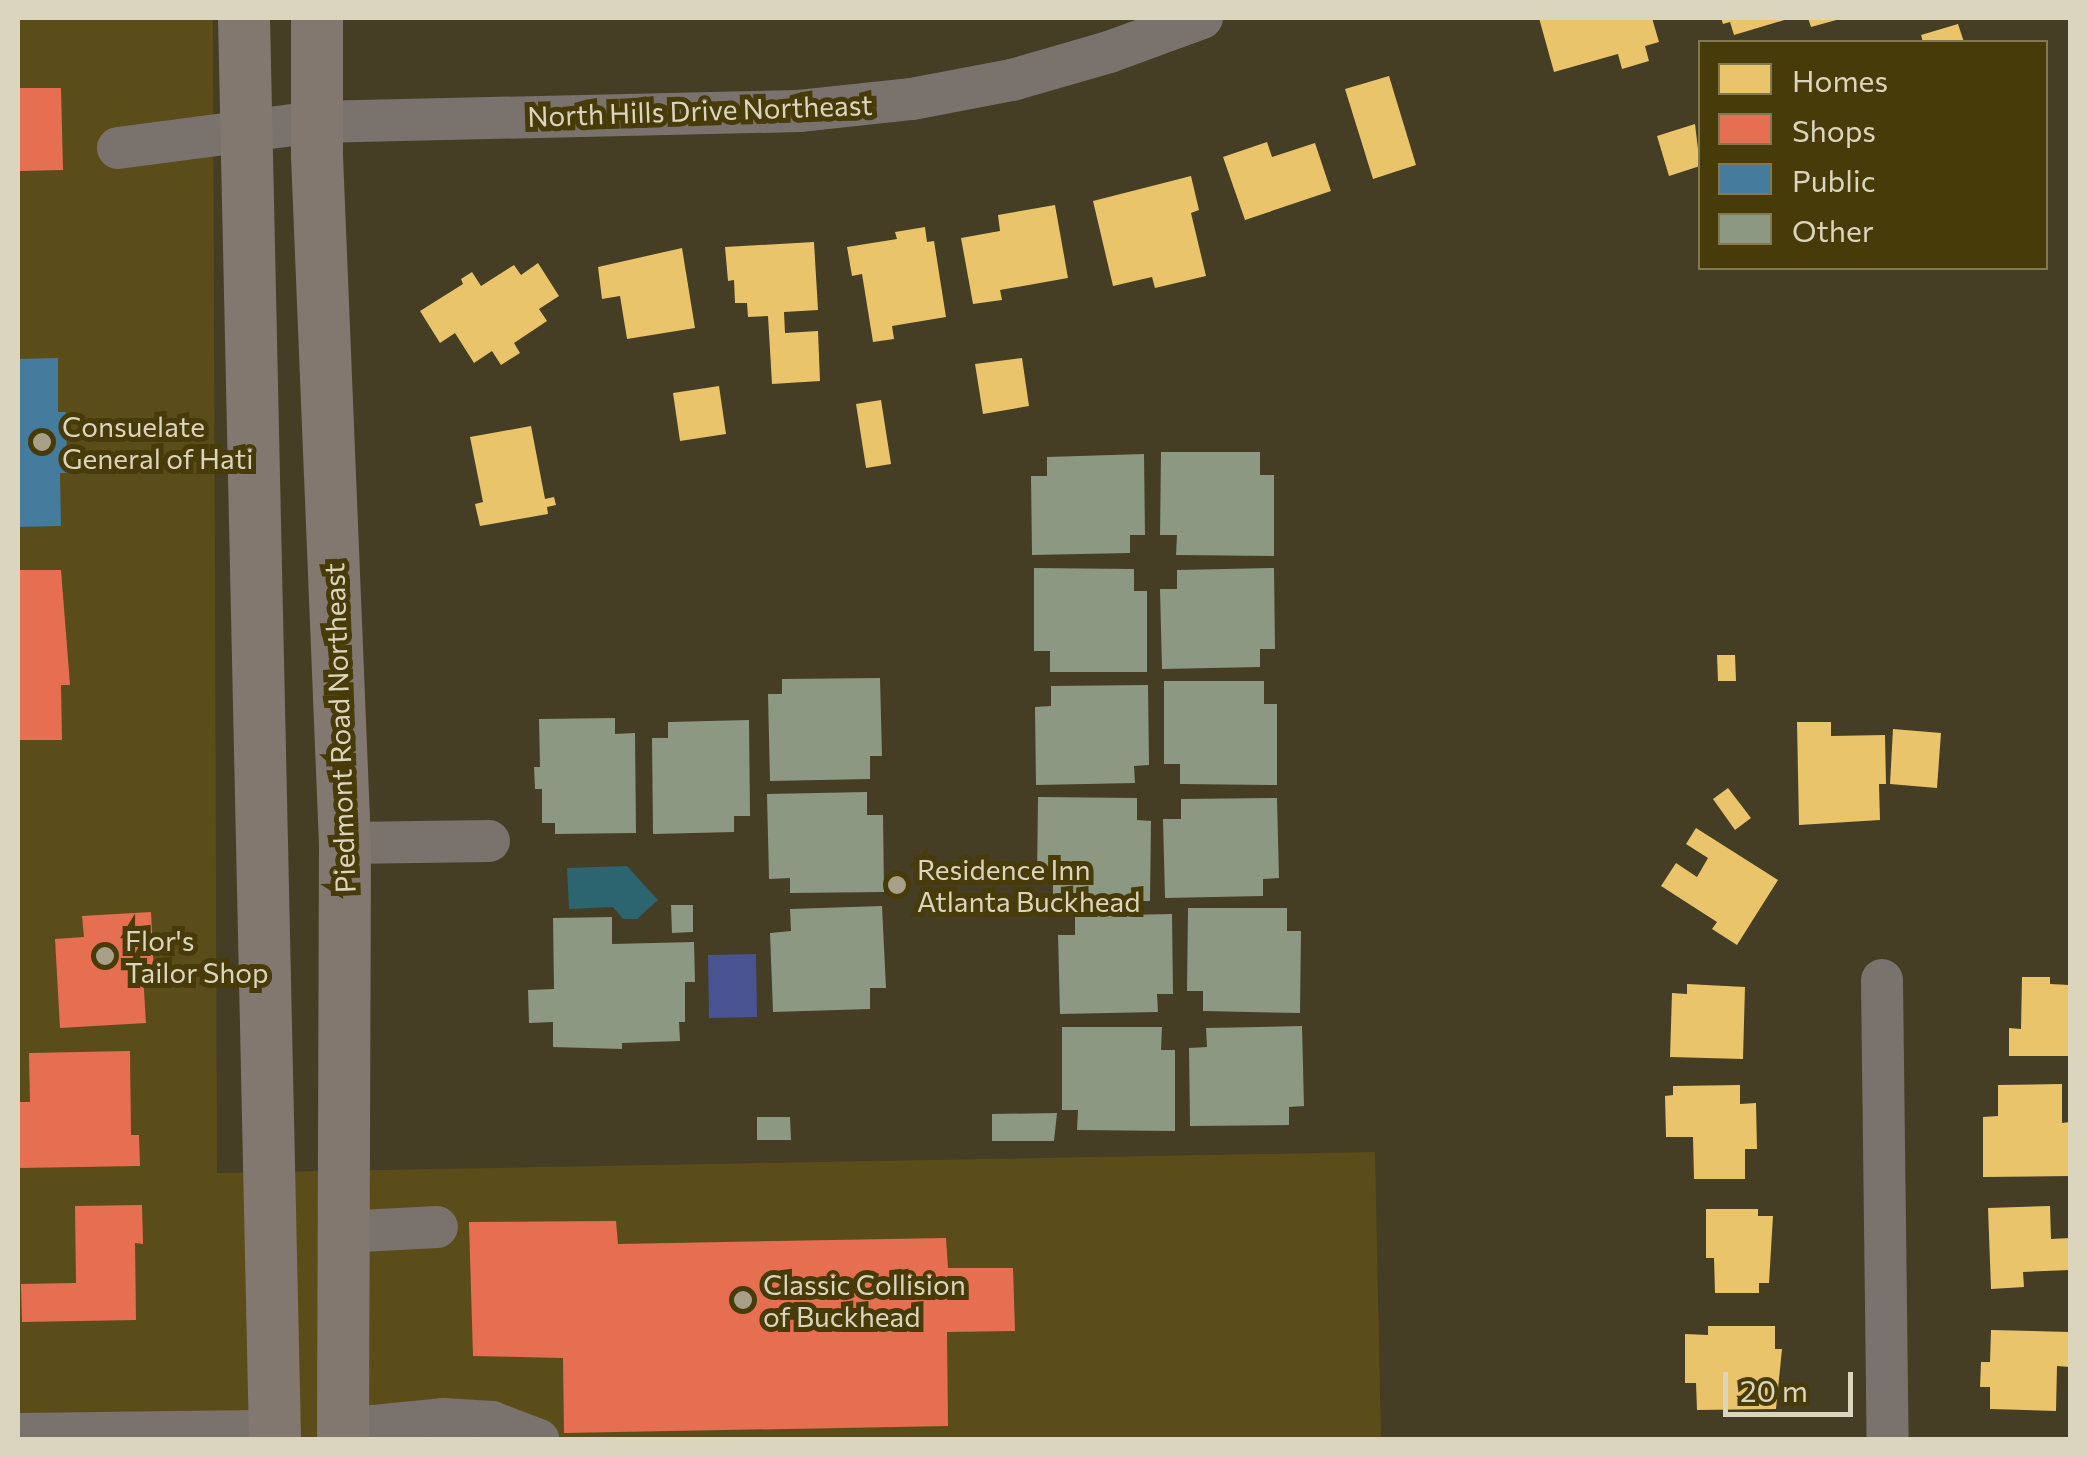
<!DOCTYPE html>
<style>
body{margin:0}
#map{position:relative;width:2088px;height:1457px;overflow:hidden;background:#453d24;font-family:Commissioner,sans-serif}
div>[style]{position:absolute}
.built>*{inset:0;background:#5b4d19}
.green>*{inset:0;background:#495392}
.water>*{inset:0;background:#2c656f}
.homes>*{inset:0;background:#e9c46a}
.shops>*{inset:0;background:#e76f51}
.public>*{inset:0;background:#457b9d}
.building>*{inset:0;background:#8d9883}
.minor>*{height:42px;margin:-21px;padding:0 21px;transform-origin:21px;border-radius:21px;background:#7a726c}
.major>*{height:52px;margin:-26px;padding:0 26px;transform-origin:26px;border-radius:26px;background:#827870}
.dots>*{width:28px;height:28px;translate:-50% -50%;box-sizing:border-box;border:5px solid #473b09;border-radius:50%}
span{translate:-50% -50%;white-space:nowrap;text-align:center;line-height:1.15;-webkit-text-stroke:10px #473b09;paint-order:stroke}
.street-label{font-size:28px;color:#dcd5bd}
.poi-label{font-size:28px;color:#dcd5bd}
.left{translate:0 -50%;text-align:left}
.frame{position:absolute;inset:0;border:20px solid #dcd5bd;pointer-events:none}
.legend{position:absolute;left:1698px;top:40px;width:350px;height:230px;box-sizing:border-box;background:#473b09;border:2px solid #837951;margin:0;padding:12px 18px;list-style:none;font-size:30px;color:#dcd5bd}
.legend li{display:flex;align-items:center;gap:20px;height:50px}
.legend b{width:50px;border:2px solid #837951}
.scale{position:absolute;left:1723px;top:1372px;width:130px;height:45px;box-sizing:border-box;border:5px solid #dcd5bd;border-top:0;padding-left:12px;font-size:30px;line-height:35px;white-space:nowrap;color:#dcd5bd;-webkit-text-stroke:8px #473b09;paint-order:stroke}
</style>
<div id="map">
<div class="built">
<i style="clip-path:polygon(18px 18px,213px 18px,217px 1173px,1375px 1152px,1381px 1439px,18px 1439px)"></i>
</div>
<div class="green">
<i style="clip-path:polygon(756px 954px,757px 1017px,709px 1018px,708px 955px)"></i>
</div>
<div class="water">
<i style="clip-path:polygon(627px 866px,658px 900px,637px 919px,623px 919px,613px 907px,569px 909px,567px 868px)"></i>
</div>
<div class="homes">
<i style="clip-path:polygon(1539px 18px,1652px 18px,1659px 42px,1645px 46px,1649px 61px,1622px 69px,1618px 54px,1554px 72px)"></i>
<i style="clip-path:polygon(1721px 18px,1791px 18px,1734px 35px,1730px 22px,1723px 24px)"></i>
<i style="clip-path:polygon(1808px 18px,1840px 18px,1840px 19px,1811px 27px)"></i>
<i style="clip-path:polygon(1958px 24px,1964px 42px,1923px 42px,1921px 35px)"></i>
<i style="clip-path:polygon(1389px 76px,1416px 165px,1373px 179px,1345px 89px)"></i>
<i style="clip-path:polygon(1695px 124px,1700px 166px,1669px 176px,1657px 136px)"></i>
<i style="clip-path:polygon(1267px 142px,1272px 157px,1315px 143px,1331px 191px,1245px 220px,1223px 157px)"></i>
<i style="clip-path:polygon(1191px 176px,1199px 210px,1191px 213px,1206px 276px,1155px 288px,1152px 277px,1113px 286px,1093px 201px)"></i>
<i style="clip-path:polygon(1055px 205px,1068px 278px,1000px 290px,1002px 300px,973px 304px,961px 238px,1000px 231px,998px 215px)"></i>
<i style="clip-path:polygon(925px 227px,927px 242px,934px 241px,946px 317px,892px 326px,894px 339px,873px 342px,862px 274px,852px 276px,847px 247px,897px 239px,895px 232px)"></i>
<i style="clip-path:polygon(814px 242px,818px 310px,784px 312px,785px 333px,818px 331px,820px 381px,772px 384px,768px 316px,748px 317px,747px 303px,735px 303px,734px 280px,728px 281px,725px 247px)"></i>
<i style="clip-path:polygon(682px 248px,695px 328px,627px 339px,620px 296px,602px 299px,598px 267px)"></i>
<i style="clip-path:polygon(538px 263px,559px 296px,539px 309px,547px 321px,514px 343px,520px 353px,501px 365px,492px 351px,474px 363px,455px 333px,440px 343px,420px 311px,463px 284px,461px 279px,472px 272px,481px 286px,514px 265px,521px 275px)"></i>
<i style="clip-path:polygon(1022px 358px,1029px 406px,983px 414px,975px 364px)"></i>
<i style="clip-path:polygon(719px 386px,726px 434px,680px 441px,673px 393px)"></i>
<i style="clip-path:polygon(881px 400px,891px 464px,866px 468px,856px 404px)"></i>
<i style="clip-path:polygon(531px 426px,545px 499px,554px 497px,556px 505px,547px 507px,548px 514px,480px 526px,475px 504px,483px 502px,470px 437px)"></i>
<i style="clip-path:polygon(1717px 655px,1735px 655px,1736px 681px,1718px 681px)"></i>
<i style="clip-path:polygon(1797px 722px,1831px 722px,1831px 736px,1885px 735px,1886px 784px,1879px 784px,1880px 820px,1799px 825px)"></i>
<i style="clip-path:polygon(1893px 729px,1941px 733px,1937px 788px,1890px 784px)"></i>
<i style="clip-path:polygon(1728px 788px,1751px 818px,1735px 830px,1713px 799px)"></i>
<i style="clip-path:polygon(1696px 828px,1778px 880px,1737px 945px,1712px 929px,1717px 922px,1661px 886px,1676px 863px,1697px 877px,1708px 858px,1686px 844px)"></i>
<i style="clip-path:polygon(2022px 977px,2050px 977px,2050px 984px,2070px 985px,2070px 1056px,2009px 1056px,2009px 1028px,2021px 1029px)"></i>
<i style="clip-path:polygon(1687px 984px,1745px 987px,1743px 1059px,1670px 1057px,1672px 993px,1687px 994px)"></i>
<i style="clip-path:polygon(2062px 1084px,2062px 1123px,2070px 1122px,2070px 1176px,1983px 1177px,1983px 1117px,1998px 1116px,1998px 1085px)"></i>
<i style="clip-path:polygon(1740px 1085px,1740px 1104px,1756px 1103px,1757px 1149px,1745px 1149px,1745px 1179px,1694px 1179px,1693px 1137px,1666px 1137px,1665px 1096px,1673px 1095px,1673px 1086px)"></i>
<i style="clip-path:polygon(2050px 1206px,2051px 1239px,2070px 1238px,2070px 1270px,2023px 1272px,2024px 1287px,1991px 1289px,1988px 1208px)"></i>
<i style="clip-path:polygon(1706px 1209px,1758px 1209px,1758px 1216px,1773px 1216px,1769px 1283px,1759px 1283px,1759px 1293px,1715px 1293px,1714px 1258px,1706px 1258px)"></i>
<i style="clip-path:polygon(1708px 1326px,1775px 1326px,1775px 1349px,1782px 1349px,1776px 1409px,1697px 1410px,1696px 1383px,1685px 1383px,1685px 1334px,1708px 1335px)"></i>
<i style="clip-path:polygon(1991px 1330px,2070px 1332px,2070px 1367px,2057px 1366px,2056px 1411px,1990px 1409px,1990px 1387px,1980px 1387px,1981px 1362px,1990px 1362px)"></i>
</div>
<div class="shops">
<i style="clip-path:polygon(18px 88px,61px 88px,63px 170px,18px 171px)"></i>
<i style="clip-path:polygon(18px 570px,61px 570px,70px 685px,61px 685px,62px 740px,18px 740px)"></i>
<i style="clip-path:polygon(151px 912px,154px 974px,143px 975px,146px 1023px,60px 1028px,55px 939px,84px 937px,82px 916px)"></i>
<i style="clip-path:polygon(130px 1051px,131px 1135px,139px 1135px,140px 1166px,18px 1168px,18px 1102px,30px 1102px,29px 1053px)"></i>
<i style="clip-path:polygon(142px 1205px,143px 1244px,135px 1243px,136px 1320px,22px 1322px,21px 1284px,76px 1283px,75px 1206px)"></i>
<i style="clip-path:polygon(616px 1221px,618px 1244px,946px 1238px,948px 1268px,1013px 1268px,1015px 1331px,947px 1332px,948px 1426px,564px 1433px,563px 1358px,473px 1356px,469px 1222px)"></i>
</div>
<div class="public">
<i style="clip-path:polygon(58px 358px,58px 412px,66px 412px,67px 473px,60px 473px,61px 526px,18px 527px,18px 359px)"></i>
</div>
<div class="building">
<i style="clip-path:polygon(1161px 452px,1260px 452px,1260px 475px,1274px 475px,1274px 556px,1176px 555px,1177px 535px,1160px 535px)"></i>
<i style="clip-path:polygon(1144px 454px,1145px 535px,1130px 535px,1130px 553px,1032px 555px,1031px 476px,1047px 476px,1047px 457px)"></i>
<i style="clip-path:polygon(1034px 568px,1134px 569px,1134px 591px,1147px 591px,1147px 672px,1050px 672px,1050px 651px,1034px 651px)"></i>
<i style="clip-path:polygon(1274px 568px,1275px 649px,1260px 649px,1260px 667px,1162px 669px,1160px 589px,1177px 589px,1177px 570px)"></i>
<i style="clip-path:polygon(880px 678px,882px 756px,870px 756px,870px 779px,770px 781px,768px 694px,782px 694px,782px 679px)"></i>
<i style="clip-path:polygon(1164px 681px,1264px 681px,1264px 704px,1277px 704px,1277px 785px,1180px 784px,1180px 764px,1164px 764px)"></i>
<i style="clip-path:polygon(1148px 685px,1149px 765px,1134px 766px,1135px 783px,1036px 785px,1035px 707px,1051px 706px,1051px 686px)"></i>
<i style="clip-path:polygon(615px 718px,615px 734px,635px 733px,636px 833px,555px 834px,555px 823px,542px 823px,542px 789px,535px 789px,534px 767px,540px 767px,539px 719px)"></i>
<i style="clip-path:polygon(749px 720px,750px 816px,734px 816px,734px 832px,653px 834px,652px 738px,668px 738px,668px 722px)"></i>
<i style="clip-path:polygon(867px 792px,867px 815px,883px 815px,884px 892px,790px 893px,790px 878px,769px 879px,767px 794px)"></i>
<i style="clip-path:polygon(1038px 797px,1137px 798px,1137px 820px,1151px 821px,1150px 901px,1053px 901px,1053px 881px,1037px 880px)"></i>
<i style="clip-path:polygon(1277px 798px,1279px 878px,1263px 879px,1263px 896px,1165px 898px,1163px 819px,1181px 819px,1181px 799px)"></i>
<i style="clip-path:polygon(671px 905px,693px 905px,693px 932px,672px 933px)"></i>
<i style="clip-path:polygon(882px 906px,886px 988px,870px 988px,870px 1009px,773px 1012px,770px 933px,791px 931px,790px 909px)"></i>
<i style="clip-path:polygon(1188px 908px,1287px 908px,1287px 931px,1301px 931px,1300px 1013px,1203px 1011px,1203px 991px,1187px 991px)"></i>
<i style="clip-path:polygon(1172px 914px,1173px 994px,1157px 994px,1158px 1012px,1060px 1014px,1058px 935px,1075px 935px,1075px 916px)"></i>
<i style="clip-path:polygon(612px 917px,612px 944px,694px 942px,695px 982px,685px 982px,685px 1022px,679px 1022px,680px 1041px,622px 1043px,622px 1049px,553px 1047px,553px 1022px,529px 1023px,528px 990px,554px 989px,553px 918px)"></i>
<i style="clip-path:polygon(1302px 1026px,1304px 1106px,1289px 1107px,1289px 1125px,1190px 1126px,1189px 1048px,1207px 1047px,1206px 1028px)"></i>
<i style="clip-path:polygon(1062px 1027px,1162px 1027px,1161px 1050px,1175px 1050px,1175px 1131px,1077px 1130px,1078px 1110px,1062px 1110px)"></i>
<i style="clip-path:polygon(1057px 1113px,1054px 1141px,992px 1141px,992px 1114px)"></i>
<i style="clip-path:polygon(757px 1117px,790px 1117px,791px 1140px,757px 1140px)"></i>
</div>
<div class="minor">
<i style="left:118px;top:148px;width:200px;rotate:-7.5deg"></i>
<i style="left:316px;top:122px;width:483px;rotate:-1.3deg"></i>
<i style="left:799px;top:111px;width:114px;rotate:-6.1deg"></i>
<i style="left:912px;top:99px;width:102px;rotate:-10.8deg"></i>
<i style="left:1012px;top:80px;width:101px;rotate:-16.1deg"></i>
<i style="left:1109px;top:52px;width:99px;rotate:-20.1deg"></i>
<i style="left:345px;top:843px;width:144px;rotate:-0.8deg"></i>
<i style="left:1882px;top:980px;width:460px;rotate:89.3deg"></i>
<i style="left:342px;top:1232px;width:95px;rotate:-3deg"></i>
<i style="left:343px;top:1429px;width:100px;rotate:-5.7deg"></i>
<i style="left:443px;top:1419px;width:49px;rotate:3.5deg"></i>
<i style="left:492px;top:1422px;width:50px;rotate:21deg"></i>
<i style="left:18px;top:1434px;width:257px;rotate:-0.7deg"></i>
</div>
<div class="major">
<i style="left:244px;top:18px;width:1422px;rotate:88.75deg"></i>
<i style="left:317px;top:18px;width:138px;rotate:90deg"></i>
<i style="left:317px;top:156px;width:688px;rotate:87.67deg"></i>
<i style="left:345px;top:843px;width:597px;rotate:90.19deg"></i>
</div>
<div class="dots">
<i style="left:42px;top:442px;background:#a7a087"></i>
<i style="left:897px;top:885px;background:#a7a087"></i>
<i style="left:105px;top:956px;background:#a7a087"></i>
<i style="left:743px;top:1300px;background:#a7a087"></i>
</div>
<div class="street-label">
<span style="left:700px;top:110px;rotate:-2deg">North Hills Drive Northeast</span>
<span style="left:339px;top:728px;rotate:-92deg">Piedmont Road Northeast</span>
</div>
<div class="poi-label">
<span class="left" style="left:62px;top:442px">Consuelate<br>General of Hati</span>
<span class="left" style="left:917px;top:885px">Residence Inn<br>Atlanta Buckhead</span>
<span class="left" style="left:125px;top:956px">Flor's<br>Tailor Shop</span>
<span class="left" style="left:763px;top:1300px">Classic Collision<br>of Buckhead</span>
</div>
<div class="frame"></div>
<ul class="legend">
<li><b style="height:28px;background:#e9c46a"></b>Homes</li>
<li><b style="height:28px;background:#e76f51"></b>Shops</li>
<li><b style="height:28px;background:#457b9d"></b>Public</li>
<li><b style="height:28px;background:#8d9883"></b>Other</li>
</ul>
<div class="scale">20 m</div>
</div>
